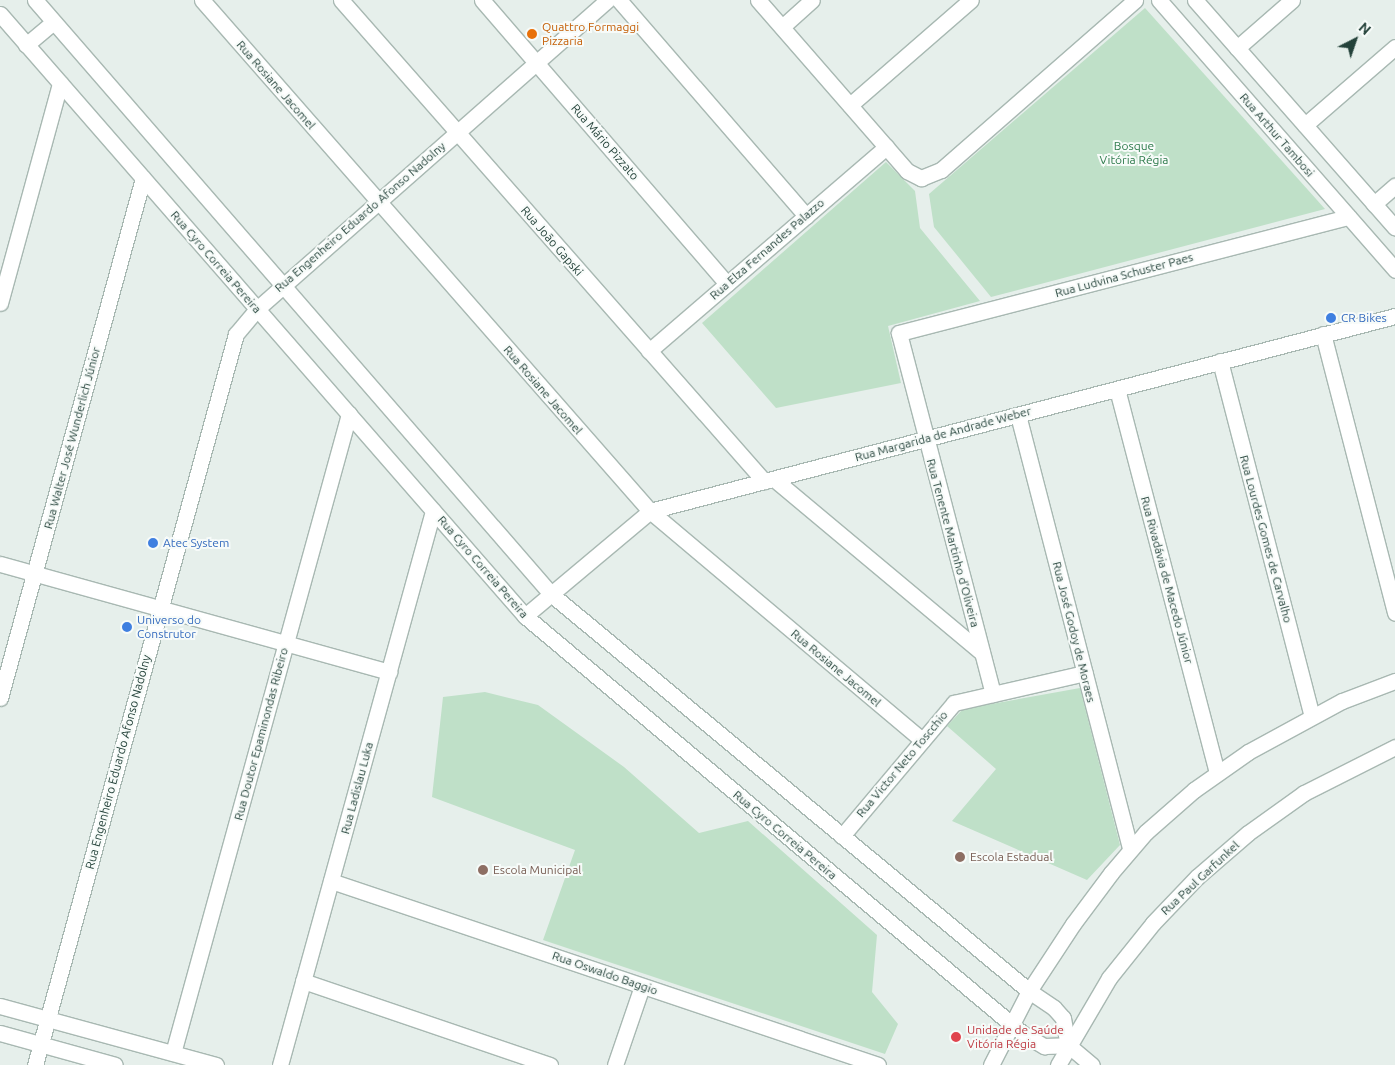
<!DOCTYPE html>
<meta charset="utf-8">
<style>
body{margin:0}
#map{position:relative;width:1395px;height:1065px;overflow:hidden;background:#e6efeb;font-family:Ubuntu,sans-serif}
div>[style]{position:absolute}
.green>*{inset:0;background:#bfe0c8}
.roads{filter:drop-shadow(1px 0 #a8b8b2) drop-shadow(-1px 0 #a8b8b2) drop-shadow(0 1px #a8b8b2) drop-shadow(0 -1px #a8b8b2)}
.street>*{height:15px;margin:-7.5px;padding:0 7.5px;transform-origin:7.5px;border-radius:7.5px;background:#fff}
.secondary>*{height:15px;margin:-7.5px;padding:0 7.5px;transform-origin:7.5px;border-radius:7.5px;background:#fff}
.dots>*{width:14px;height:14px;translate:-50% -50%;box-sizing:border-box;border:2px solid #f7fbf9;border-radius:50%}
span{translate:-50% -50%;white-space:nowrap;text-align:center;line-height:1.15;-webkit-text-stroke:4px #f7fbf9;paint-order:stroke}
.food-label{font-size:12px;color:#c56008}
.left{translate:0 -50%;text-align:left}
.street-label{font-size:12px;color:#24423a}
.park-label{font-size:12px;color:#2d7a4b}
.shop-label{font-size:12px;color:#366cbe}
.education-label{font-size:12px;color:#785e54}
.health-label{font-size:12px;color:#be3a42}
.north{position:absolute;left:1330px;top:15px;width:50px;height:50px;-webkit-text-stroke:4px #f7fbf9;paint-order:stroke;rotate:41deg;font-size:14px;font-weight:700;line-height:20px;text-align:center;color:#24423a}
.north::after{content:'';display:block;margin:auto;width:18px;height:22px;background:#24423a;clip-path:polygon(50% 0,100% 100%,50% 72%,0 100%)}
</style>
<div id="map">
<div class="green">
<i style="clip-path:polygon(1145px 8px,1325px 209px,991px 297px,934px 227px,929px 194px)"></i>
<i style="clip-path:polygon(886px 162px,915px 191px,920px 228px,980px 301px,888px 326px,901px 383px,776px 408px,702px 323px)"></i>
<i style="clip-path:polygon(1080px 688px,1120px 845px,1087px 880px,952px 821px,996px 769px,947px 726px,963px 709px)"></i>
<i style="clip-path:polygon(485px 692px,538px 705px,624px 767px,699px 833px,748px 821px,877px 935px,872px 992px,898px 1024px,885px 1054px,543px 940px,575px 850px,432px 797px,443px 697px)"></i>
</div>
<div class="roads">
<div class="street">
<i style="left:202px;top:0;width:680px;rotate:48.76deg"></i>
<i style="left:650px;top:511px;width:356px;rotate:40.1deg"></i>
<i style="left:341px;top:0;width:641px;rotate:48.67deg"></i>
<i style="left:482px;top:0;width:375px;rotate:49.2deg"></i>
<i style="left:619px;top:0;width:286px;rotate:49.1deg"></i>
<i style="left:758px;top:0;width:227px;rotate:48.9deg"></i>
<i style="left:907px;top:171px;width:16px;rotate:27deg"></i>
<i style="left:921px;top:178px;width:22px;rotate:-22deg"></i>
<i style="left:941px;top:170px;width:258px;rotate:-41.2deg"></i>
<i style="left:782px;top:27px;width:40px;rotate:-42deg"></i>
<i style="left:1237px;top:48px;width:73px;rotate:-41.1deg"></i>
<i style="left:850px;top:105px;width:160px;rotate:-41deg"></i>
<i style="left:1305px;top:125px;width:119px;rotate:-40.9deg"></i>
<i style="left:1374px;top:204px;width:28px;rotate:-41deg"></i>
<i style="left:0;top:303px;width:228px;rotate:-74.7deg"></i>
<i style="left:1323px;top:334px;width:288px;rotate:75.5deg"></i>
<i style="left:649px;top:351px;width:313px;rotate:-40.7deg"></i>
<i style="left:1220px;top:361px;width:367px;rotate:75.5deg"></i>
<i style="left:1117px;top:389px;width:396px;rotate:75.4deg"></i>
<i style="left:1018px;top:415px;width:448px;rotate:75.5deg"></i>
<i style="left:774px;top:479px;width:271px;rotate:39.9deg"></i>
<i style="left:0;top:564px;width:404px;rotate:15.5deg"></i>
<i style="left:525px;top:616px;width:163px;rotate:-40deg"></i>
<i style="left:650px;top:511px;width:770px;rotate:-14.67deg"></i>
<i style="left:993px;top:694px;width:373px;rotate:-104.6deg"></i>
<i style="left:899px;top:333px;width:464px;rotate:-14.5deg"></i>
<i style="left:0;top:698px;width:539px;rotate:-74.62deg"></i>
<i style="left:842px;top:836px;width:174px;rotate:-49.9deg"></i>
<i style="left:954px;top:703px;width:134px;rotate:-12.9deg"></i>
<i style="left:331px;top:881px;width:577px;rotate:18.59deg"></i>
<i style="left:303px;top:981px;width:261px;rotate:18.8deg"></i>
<i style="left:0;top:1006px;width:224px;rotate:15.3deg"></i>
<i style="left:0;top:1033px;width:119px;rotate:15.5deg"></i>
<i style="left:173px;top:1053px;width:663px;rotate:-74.6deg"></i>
<i style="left:280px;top:1065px;width:575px;rotate:-74.56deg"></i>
<i style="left:615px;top:1065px;width:83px;rotate:-71.1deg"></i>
<i style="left:991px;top:1065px;width:83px;rotate:-62.8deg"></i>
<i style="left:1029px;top:991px;width:80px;rotate:-56.7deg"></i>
<i style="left:1073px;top:924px;width:64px;rotate:-53.3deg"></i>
<i style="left:1111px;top:873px;width:54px;rotate:-49.5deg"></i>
<i style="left:1146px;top:832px;width:64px;rotate:-41.2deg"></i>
<i style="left:1194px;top:790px;width:66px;rotate:-35.1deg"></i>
<i style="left:1248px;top:752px;width:107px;rotate:-28.5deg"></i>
<i style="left:1342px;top:701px;width:57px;rotate:-20.7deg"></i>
</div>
<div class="secondary">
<i style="left:35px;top:0;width:787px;rotate:49.02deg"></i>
<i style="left:551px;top:594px;width:621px;rotate:39.71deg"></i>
<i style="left:1029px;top:991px;width:30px;rotate:34deg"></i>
<i style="left:1054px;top:1008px;width:13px;rotate:48deg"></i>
<i style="left:1063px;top:1018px;width:27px;rotate:80deg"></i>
<i style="left:1068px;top:1045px;width:31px;rotate:40deg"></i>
<i style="left:1159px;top:0;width:359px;rotate:48.8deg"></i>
<i style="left:1195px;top:0;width:303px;rotate:48.7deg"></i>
<i style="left:0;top:14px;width:799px;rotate:48.91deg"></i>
<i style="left:525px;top:616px;width:649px;rotate:40deg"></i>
<i style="left:1022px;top:1033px;width:26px;rotate:31deg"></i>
<i style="left:1044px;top:1046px;width:24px;rotate:-2deg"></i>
<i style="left:26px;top:45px;width:35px;rotate:-40deg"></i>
<i style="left:35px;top:1065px;width:758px;rotate:-74.63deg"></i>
<i style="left:236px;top:334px;width:33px;rotate:-50deg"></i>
<i style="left:257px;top:309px;width:467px;rotate:-41.4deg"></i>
<i style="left:1058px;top:1065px;width:101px;rotate:-59.6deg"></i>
<i style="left:1109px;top:978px;width:70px;rotate:-51.3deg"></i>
<i style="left:1153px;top:923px;width:64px;rotate:-46.3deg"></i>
<i style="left:1197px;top:877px;width:67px;rotate:-40.8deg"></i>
<i style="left:1248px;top:833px;width:69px;rotate:-35.5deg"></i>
<i style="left:1304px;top:793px;width:102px;rotate:-26.8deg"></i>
</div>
</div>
<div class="dots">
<i style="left:532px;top:34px;background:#e8710a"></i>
<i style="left:1331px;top:318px;background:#3f7fe0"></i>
<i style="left:153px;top:543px;background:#3f7fe0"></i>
<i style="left:127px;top:627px;background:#3f7fe0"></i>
<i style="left:960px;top:857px;background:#8d6e63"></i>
<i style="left:483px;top:870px;background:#8d6e63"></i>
<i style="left:956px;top:1037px;background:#e0444e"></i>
</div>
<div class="food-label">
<span class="left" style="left:542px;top:34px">Quattro Formaggi<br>Pizzaria</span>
</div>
<div class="street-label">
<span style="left:276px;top:85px;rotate:49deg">Rua Rosiane Jacomel</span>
<span style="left:1277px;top:135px;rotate:49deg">Rua Arthur Tambosi</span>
<span style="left:605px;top:142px;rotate:49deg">Rua Mário Pizzato</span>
<span style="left:360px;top:217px;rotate:-41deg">Rua Engenheiro Eduardo Afonso Nadolny</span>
<span style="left:552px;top:241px;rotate:49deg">Rua João Gapski</span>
<span style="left:767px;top:249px;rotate:-41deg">Rua Elza Fernandes Palazzo</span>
<span style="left:216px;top:262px;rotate:49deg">Rua Cyro Correia Pereira</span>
<span style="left:1124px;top:275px;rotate:-15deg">Rua Ludvina Schuster Paes</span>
<span style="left:543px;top:390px;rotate:49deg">Rua Rosiane Jacomel</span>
<span style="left:943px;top:434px;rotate:-15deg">Rua Margarida de Andrade Weber</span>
<span style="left:72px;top:438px;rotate:-75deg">Rua Walter José Wunderlich Júnior</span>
<span style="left:1266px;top:539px;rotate:75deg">Rua Lourdes Gomes de Carvalho</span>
<span style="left:953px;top:543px;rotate:75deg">Rua Tenente Martinho d'Oliveira</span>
<span style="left:483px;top:567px;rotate:49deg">Rua Cyro Correia Pereira</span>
<span style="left:1167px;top:580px;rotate:75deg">Rua Rivadávia de Macedo Júnior</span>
<span style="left:1074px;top:632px;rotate:76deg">Rua José Godoy de Moraes</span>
<span style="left:836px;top:668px;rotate:40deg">Rua Rosiane Jacomel</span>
<span style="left:261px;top:734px;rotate:-75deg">Rua Doutor Epaminondas Ribeiro</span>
<span style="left:118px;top:762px;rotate:-75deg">Rua Engenheiro Eduardo Afonso Nadolny</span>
<span style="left:902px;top:764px;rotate:-50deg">Rua Victor Neto Toscchio</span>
<span style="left:357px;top:788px;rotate:-75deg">Rua Ladislau Luka</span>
<span style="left:785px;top:835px;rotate:40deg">Rua Cyro Correia Pereira</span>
<span style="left:1200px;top:878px;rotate:-43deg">Rua Paul Garfunkel</span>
<span style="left:605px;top:973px;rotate:19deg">Rua Oswaldo Baggio</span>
</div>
<div class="park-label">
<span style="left:1134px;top:153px">Bosque<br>Vitória Régia</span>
</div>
<div class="shop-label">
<span class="left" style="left:1341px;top:318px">CR Bikes</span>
<span class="left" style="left:163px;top:543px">Atec System</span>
<span class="left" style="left:137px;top:627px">Universo do<br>Construtor</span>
</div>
<div class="education-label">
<span class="left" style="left:970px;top:857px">Escola Estadual</span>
<span class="left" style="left:493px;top:870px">Escola Municipal</span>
</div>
<div class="health-label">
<span class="left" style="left:967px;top:1037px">Unidade de Saúde<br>Vitória Régia</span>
</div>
<div class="north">N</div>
</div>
